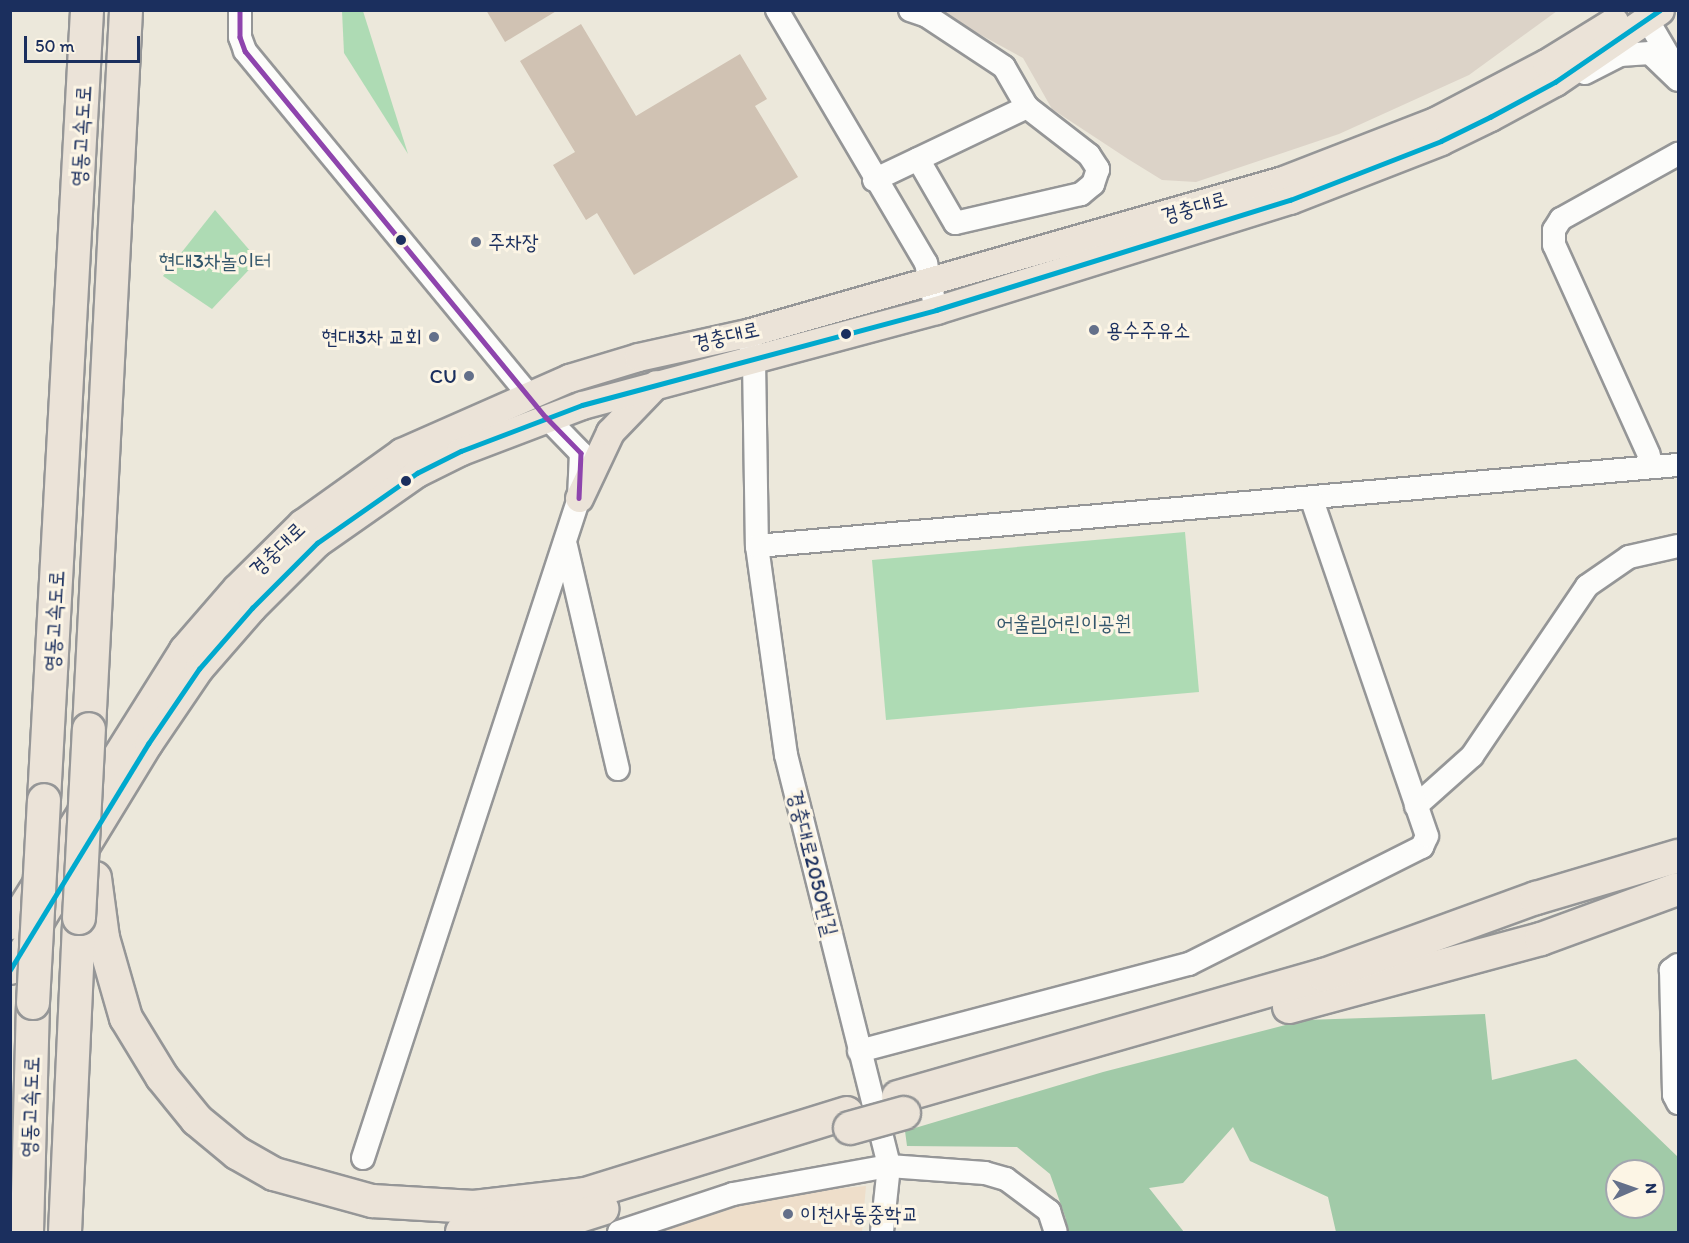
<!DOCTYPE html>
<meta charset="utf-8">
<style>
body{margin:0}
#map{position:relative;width:1689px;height:1243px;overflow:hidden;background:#ece8db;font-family:Itim,"Poor Story",sans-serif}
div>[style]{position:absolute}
.built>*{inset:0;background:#eedeca}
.industrial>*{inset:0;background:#dcd3c8}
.green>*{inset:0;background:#aedbb4}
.forest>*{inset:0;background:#a1caa8}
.building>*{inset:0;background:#d0c2b3}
.roads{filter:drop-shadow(2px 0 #959697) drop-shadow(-2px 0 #959697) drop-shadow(0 2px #959697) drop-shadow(0 -2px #959697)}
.minor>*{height:22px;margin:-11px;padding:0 11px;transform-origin:11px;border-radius:11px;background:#fcfcfa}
.major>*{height:27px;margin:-13.5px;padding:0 13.5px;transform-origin:13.5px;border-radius:13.5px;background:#ebe3d8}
.highway>*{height:32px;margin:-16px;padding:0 16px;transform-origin:16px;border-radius:16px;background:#ebe3d8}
.bridges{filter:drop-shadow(2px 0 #959697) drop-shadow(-2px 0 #959697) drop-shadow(0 2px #959697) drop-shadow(0 -2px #959697)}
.highway-bridge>*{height:32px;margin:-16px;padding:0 16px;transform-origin:16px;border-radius:16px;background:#ebe3d8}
.bus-1>*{height:4.5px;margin:-2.25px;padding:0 2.25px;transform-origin:2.25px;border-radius:2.25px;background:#00a9ce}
.bus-2>*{height:4.5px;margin:-2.25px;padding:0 2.25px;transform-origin:2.25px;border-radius:2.25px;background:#8e44ad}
.dots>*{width:16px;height:16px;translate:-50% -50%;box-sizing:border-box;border:3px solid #fcf5e5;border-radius:50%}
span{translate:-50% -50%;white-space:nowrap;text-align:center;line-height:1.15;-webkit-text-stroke:6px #fcf5e5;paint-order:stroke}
.street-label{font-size:21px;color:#1b2f5e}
.poi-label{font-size:21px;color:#1b2f5e}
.left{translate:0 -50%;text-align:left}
.right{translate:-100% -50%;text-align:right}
.park-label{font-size:21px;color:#33576c}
.frame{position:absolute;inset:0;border:12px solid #1b2f5e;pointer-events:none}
.north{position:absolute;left:1605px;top:1159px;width:60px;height:60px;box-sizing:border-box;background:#fcf5e5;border:2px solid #a2a6af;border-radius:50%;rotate:88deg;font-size:16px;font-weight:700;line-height:24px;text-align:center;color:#1b2f5e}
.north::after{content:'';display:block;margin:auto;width:21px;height:27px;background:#64708a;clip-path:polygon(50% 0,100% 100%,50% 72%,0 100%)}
.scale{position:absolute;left:24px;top:36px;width:116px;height:27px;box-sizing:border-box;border:3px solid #1b2f5e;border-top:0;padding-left:8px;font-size:18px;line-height:21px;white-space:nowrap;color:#1b2f5e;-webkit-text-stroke:4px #fcf5e5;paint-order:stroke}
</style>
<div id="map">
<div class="built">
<i style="clip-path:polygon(866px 1186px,862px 1232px,654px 1232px,769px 1195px)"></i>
</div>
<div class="industrial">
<i style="clip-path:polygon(937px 11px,1557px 11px,1469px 75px,1339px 134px,1196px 182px,1162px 180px,1128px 159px,1052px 109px,1023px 58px)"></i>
</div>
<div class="green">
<i style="clip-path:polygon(342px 11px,363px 11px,408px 154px,344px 53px)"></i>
<i style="clip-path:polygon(215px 210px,258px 260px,212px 309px,163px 276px)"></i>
<i style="clip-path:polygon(1185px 532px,1199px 692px,886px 720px,872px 560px)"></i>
</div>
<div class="forest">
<i style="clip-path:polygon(evenodd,1485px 1014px,1492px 1080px,1576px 1059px,1678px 1157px,1678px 1232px,1336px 1232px,1328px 1197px,1250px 1161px,1233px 1127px,1183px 1183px,1149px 1188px,1184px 1232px,1066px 1232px,1066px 1219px,1050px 1174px,1017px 1147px,907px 1146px,905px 1131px,1103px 1072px,1305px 1020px,1485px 1014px,1617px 1171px,1653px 1171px,1653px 1207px,1617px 1207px,1617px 1171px)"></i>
</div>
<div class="building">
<i style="clip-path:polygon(486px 10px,558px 10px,505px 42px)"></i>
<i style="clip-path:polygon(581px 24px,636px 116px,740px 54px,767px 99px,755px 106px,798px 177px,634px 275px,597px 213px,586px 220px,553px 165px,575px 152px,520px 61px)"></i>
</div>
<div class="roads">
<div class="minor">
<i style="left:240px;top:10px;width:27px;rotate:90deg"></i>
<i style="left:240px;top:37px;width:15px;rotate:70deg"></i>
<i style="left:245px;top:51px;width:445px;rotate:50.5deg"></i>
<i style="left:777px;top:10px;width:294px;rotate:59.5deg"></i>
<i style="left:926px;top:263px;width:48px;rotate:78deg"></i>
<i style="left:910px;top:10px;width:18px;rotate:19deg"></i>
<i style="left:927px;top:16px;width:92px;rotate:33.5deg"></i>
<i style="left:1004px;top:67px;width:46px;rotate:60.1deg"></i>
<i style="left:1027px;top:107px;width:78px;rotate:37.7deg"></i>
<i style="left:1089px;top:155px;width:17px;rotate:57deg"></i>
<i style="left:1098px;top:169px;width:16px;rotate:108deg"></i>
<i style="left:1093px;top:184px;width:16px;rotate:140deg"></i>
<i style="left:1081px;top:194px;width:129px;rotate:167deg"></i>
<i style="left:955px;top:223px;width:74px;rotate:-120deg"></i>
<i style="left:1647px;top:19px;width:56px;rotate:59.7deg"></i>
<i style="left:1585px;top:73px;width:39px;rotate:-27deg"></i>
<i style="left:1620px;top:55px;width:30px;rotate:-4deg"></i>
<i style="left:1650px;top:53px;width:39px;rotate:44deg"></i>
<i style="left:874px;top:180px;width:170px;rotate:-25.5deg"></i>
<i style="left:750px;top:344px;width:16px;rotate:76deg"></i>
<i style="left:754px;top:360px;width:186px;rotate:89.1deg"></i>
<i style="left:757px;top:546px;width:211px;rotate:82.1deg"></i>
<i style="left:786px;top:755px;width:424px;rotate:75.9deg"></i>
<i style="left:889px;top:1166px;width:66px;rotate:96.1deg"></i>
<i style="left:1649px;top:455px;width:230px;rotate:-114.3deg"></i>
<i style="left:1554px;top:245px;width:15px;rotate:-90deg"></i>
<i style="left:1554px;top:230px;width:13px;rotate:-58deg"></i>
<i style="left:1561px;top:219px;width:134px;rotate:-29.1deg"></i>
<i style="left:566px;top:546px;width:229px;rotate:76.9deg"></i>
<i style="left:757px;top:546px;width:925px;rotate:-5.03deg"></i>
<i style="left:1416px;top:806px;width:75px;rotate:-41.8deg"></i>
<i style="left:1472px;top:756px;width:205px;rotate:-55.9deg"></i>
<i style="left:1587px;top:586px;width:51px;rotate:-34.6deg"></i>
<i style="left:1629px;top:557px;width:50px;rotate:-12.7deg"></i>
<i style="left:1678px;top:965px;width:9px;rotate:144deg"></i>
<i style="left:1671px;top:970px;width:125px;rotate:88.6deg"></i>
<i style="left:1674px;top:1095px;width:9px;rotate:63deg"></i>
<i style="left:859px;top:1051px;width:341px;rotate:-14.8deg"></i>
<i style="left:1189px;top:964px;width:261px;rotate:-26.7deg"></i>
<i style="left:1422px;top:847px;width:12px;rotate:-66deg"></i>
<i style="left:1427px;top:836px;width:357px;rotate:-108.9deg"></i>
<i style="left:363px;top:1158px;width:694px;rotate:-71.88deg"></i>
<i style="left:579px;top:498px;width:45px;rotate:-87.5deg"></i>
<i style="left:581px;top:453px;width:50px;rotate:-134.2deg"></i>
<i style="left:619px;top:1232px;width:120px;rotate:-18.4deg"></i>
<i style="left:733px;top:1194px;width:158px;rotate:-10.2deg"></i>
<i style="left:889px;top:1166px;width:96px;rotate:4.2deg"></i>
<i style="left:985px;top:1173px;width:22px;rotate:16deg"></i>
<i style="left:1006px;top:1179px;width:54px;rotate:36.7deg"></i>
<i style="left:1049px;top:1211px;width:22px;rotate:72deg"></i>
</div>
<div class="major">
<i style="left:579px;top:498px;width:73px;rotate:-64.8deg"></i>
<i style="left:610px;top:432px;width:66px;rotate:-46.2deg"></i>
<i style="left:10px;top:925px;width:326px;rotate:-57.9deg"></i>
<i style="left:183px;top:649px;width:81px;rotate:-49deg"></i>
<i style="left:236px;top:588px;width:93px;rotate:-44.6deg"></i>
<i style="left:302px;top:523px;width:122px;rotate:-35.6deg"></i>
<i style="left:401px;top:452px;width:184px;rotate:-23.8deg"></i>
<i style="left:569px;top:378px;width:72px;rotate:-16.9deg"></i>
<i style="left:638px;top:357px;width:112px;rotate:-12.4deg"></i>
<i style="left:747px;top:333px;width:557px;rotate:-15.93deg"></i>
<i style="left:1283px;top:180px;width:163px;rotate:-21.2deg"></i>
<i style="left:1435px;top:121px;width:125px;rotate:-27.6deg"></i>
<i style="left:1546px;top:63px;width:80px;rotate:-31.7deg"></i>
<i style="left:10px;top:970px;width:265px;rotate:-58.6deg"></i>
<i style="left:148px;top:744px;width:91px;rotate:-55.8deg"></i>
<i style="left:199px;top:669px;width:81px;rotate:-49deg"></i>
<i style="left:252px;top:608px;width:92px;rotate:-45deg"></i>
<i style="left:317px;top:543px;width:122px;rotate:-35deg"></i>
<i style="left:417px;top:473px;width:49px;rotate:-26.6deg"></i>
<i style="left:461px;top:451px;width:129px;rotate:-20.8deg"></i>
<i style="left:582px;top:405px;width:367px;rotate:-15deg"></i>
<i style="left:936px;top:310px;width:371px;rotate:-17.3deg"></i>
<i style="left:1290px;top:200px;width:162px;rotate:-21.3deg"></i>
<i style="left:1441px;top:141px;width:55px;rotate:-26.1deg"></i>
<i style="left:1490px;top:117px;width:74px;rotate:-28.3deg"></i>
<i style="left:1555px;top:82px;width:127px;rotate:-34.4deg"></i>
</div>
<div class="highway">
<i style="left:89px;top:729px;width:720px;rotate:-87.05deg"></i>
<i style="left:44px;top:800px;width:791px;rotate:-86.88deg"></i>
<i style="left:95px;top:878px;width:61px;rotate:82.4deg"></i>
<i style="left:103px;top:938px;width:83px;rotate:74deg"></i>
<i style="left:126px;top:1018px;width:69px;rotate:58.6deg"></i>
<i style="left:162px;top:1077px;width:55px;rotate:50.9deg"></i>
<i style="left:197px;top:1120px;width:52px;rotate:39.5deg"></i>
<i style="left:237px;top:1153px;width:43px;rotate:29.6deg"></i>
<i style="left:274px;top:1174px;width:102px;rotate:15.4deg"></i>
<i style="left:372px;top:1201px;width:102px;rotate:3.4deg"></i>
<i style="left:474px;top:1207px;width:113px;rotate:-6.6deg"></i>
<i style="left:1289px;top:1007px;width:261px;rotate:-15.1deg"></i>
<i style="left:1541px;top:939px;width:146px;rotate:-20.1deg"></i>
<i style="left:898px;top:1097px;width:443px;rotate:-16deg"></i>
<i style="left:1324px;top:975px;width:226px;rotate:-20deg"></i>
<i style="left:1536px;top:898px;width:148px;rotate:-16.5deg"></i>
<i style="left:566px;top:1200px;width:294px;rotate:-17.2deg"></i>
<i style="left:27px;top:1232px;width:229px;rotate:-88.5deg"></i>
<i style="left:65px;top:1232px;width:314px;rotate:-87.4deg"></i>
<i style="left:462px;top:1232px;width:56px;rotate:-16.5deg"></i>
<i style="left:529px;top:1232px;width:77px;rotate:-17.5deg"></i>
</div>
</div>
<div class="bridges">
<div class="highway-bridge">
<i style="left:79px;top:918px;width:189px;rotate:-87deg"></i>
<i style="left:33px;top:1003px;width:203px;rotate:-86.9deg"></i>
<i style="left:850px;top:1128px;width:56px;rotate:-15.5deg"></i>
</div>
</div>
<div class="bus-1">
<i style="left:10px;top:970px;width:265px;rotate:-58.6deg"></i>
<i style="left:148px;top:744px;width:91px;rotate:-55.8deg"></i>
<i style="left:199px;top:669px;width:81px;rotate:-49deg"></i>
<i style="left:252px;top:608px;width:92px;rotate:-45deg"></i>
<i style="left:317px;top:543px;width:122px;rotate:-35deg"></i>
<i style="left:417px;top:473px;width:49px;rotate:-26.6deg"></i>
<i style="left:461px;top:451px;width:129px;rotate:-20.8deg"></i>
<i style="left:582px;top:405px;width:367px;rotate:-15deg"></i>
<i style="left:936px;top:310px;width:371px;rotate:-17.3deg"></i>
<i style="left:1290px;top:200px;width:162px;rotate:-21.3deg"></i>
<i style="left:1441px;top:141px;width:55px;rotate:-26.1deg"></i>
<i style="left:1490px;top:117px;width:74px;rotate:-28.3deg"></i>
<i style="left:1555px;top:82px;width:127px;rotate:-34.4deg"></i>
</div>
<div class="bus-2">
<i style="left:240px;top:10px;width:27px;rotate:90deg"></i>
<i style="left:240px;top:37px;width:15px;rotate:70deg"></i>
<i style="left:245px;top:51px;width:474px;rotate:50.6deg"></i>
<i style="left:546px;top:417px;width:50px;rotate:45.8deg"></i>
<i style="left:581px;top:453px;width:45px;rotate:92.5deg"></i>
</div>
<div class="dots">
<i style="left:401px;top:240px;background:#1b2f5e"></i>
<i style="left:476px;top:242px;background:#64708a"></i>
<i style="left:1094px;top:330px;background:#64708a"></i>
<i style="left:846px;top:334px;background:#1b2f5e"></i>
<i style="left:434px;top:337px;background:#64708a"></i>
<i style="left:469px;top:376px;background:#64708a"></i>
<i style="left:406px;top:481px;background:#1b2f5e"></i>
<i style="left:788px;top:1214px;background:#64708a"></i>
</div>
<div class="street-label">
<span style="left:81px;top:136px;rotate:-87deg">영동고속도로</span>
<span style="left:1194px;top:207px;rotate:-16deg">경충대로</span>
<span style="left:726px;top:336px;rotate:-13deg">경충대로</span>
<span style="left:277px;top:549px;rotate:-44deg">경충대로</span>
<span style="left:54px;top:621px;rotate:-87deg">영동고속도로</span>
<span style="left:813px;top:863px;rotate:76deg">경충대로2050번길</span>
<span style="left:30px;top:1107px;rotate:-88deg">영동고속도로</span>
</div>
<div class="poi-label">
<span class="left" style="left:488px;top:242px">주차장</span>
<span class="left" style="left:1106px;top:330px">용수주유소</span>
<span class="right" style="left:422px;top:337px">현대3차 교회</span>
<span class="right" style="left:457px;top:376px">CU</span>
<span class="left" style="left:800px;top:1214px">이천사동중학교</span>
</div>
<div class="park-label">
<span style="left:215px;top:261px">현대3차놀이터</span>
<span style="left:1064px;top:623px">어울림어린이공원</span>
</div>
<div class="frame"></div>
<div class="north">N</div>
<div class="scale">50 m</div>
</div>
